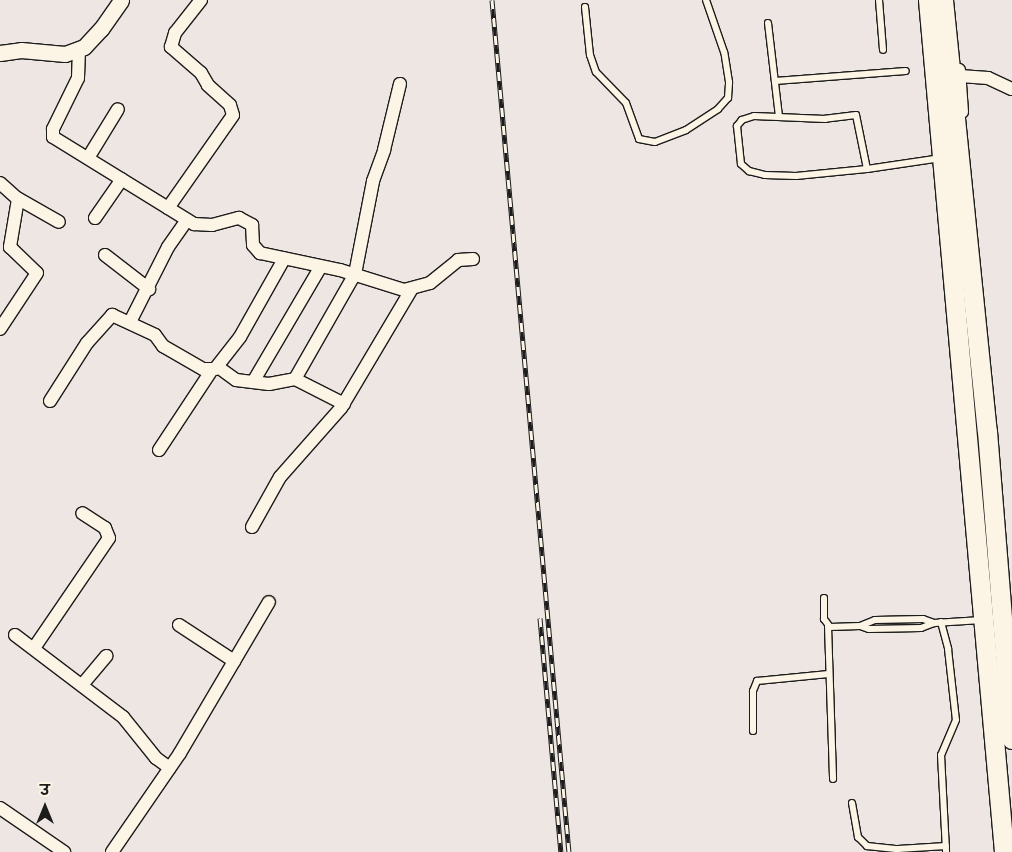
<!DOCTYPE html>
<meta charset="utf-8">
<style>
body{margin:0}
#map{position:relative;width:1012px;height:852px;overflow:hidden;background:#eee6e3;font-family:"Indie Flower","Playpen Sans Deva",sans-serif}
div>[style]{position:absolute}
.roads{filter:drop-shadow(1px 0 #1c1c1c) drop-shadow(-1px 0 #1c1c1c) drop-shadow(0 1px #1c1c1c) drop-shadow(0 -1px #1c1c1c)}
.service>*{height:6px;margin:-3px;padding:0 3px;transform-origin:3px;border-radius:3px;background:#fcf5e5}
.minor>*{height:12px;margin:-6px;padding:0 6px;transform-origin:6px;border-radius:6px;background:#fcf5e5}
.tertiary>*{height:15px;margin:-7.5px;padding:0 7.5px;transform-origin:7.5px;border-radius:7.5px;background:#fcf5e5}
.primary>*{height:19px;margin:-9.5px;padding:0 9.5px;transform-origin:9.5px;border-radius:9.5px;background:#fcf5e5}
.rail>*{height:5px;margin-top:-2.5px;transform-origin:0;background:repeating-linear-gradient(90deg,#fcf5e5 0 9px,#1c1c1c 0 18px);box-sizing:border-box;border-block:1px solid #1c1c1c}
span{translate:-50% -50%;white-space:nowrap;text-align:center;line-height:1.15;-webkit-text-stroke:5px #fcf5e5;paint-order:stroke}
.north{position:absolute;left:20px;top:782px;width:50px;height:50px;-webkit-text-stroke:4px #fcf5e5;paint-order:stroke;rotate:0deg;font-size:14px;font-weight:700;line-height:20px;text-align:center;color:#1c1c1c}
.north::after{content:'';display:block;margin:auto;width:18px;height:22px;background:#1c1c1c;clip-path:polygon(50% 0,100% 100%,50% 72%,0 100%)}
</style>
<div id="map">
<div class="roads">
<div class="service">
<i style="left:879px;top:0;width:50px;rotate:85.4deg"></i>
<i style="left:585px;top:7px;width:48px;rotate:84.1deg"></i>
<i style="left:590px;top:55px;width:18px;rotate:71deg"></i>
<i style="left:596px;top:72px;width:43px;rotate:45.9deg"></i>
<i style="left:626px;top:103px;width:38px;rotate:70deg"></i>
<i style="left:639px;top:139px;width:16px;rotate:11deg"></i>
<i style="left:655px;top:142px;width:33px;rotate:-21deg"></i>
<i style="left:686px;top:130px;width:38px;rotate:-33deg"></i>
<i style="left:718px;top:109px;width:15px;rotate:-48deg"></i>
<i style="left:728px;top:98px;width:16px;rotate:-86deg"></i>
<i style="left:729px;top:82px;width:30px;rotate:-99deg"></i>
<i style="left:724px;top:52px;width:55px;rotate:-109.1deg"></i>
<i style="left:768px;top:23px;width:94px;rotate:83.3deg"></i>
<i style="left:775px;top:81px;width:131px;rotate:-4.4deg"></i>
<i style="left:867px;top:169px;width:55px;rotate:-101.5deg"></i>
<i style="left:856px;top:115px;width:31px;rotate:173deg"></i>
<i style="left:825px;top:119px;width:71px;rotate:-177.6deg"></i>
<i style="left:754px;top:116px;width:13px;rotate:162deg"></i>
<i style="left:742px;top:120px;width:8px;rotate:130deg"></i>
<i style="left:737px;top:126px;width:38px;rotate:84deg"></i>
<i style="left:741px;top:164px;width:11px;rotate:41deg"></i>
<i style="left:749px;top:171px;width:16px;rotate:14deg"></i>
<i style="left:765px;top:175px;width:31px;rotate:2deg"></i>
<i style="left:796px;top:176px;width:71px;rotate:-5.6deg"></i>
<i style="left:867px;top:169px;width:75px;rotate:-8.5deg"></i>
<i style="left:824px;top:598px;width:21px;rotate:90deg"></i>
<i style="left:824px;top:619px;width:10px;rotate:53deg"></i>
<i style="left:830px;top:627px;width:30px;rotate:-2deg"></i>
<i style="left:860px;top:626px;width:16px;rotate:-22deg"></i>
<i style="left:875px;top:620px;width:48px;rotate:-1.2deg"></i>
<i style="left:923px;top:619px;width:12px;rotate:20deg"></i>
<i style="left:941px;top:622px;width:28px;rotate:75deg"></i>
<i style="left:948px;top:649px;width:71px;rotate:83.6deg"></i>
<i style="left:956px;top:720px;width:38px;rotate:113deg"></i>
<i style="left:941px;top:755px;width:97px;rotate:87deg"></i>
<i style="left:828px;top:626px;width:153px;rotate:88.1deg"></i>
<i style="left:860px;top:626px;width:9px;rotate:18deg"></i>
<i style="left:869px;top:629px;width:52px;rotate:-1.1deg"></i>
<i style="left:921px;top:628px;width:14px;rotate:-21deg"></i>
<i style="left:934px;top:623px;width:48px;rotate:-3.6deg"></i>
<i style="left:753px;top:731px;width:40px;rotate:-90deg"></i>
<i style="left:753px;top:691px;width:11px;rotate:-68deg"></i>
<i style="left:757px;top:681px;width:72px;rotate:-5.6deg"></i>
<i style="left:852px;top:803px;width:35px;rotate:80deg"></i>
<i style="left:858px;top:837px;width:13px;rotate:45deg"></i>
<i style="left:867px;top:846px;width:31px;rotate:6deg"></i>
<i style="left:898px;top:849px;width:48px;rotate:-3.6deg"></i>
</div>
<div class="minor">
<i style="left:79px;top:49px;width:29px;rotate:92deg"></i>
<i style="left:78px;top:78px;width:57px;rotate:116.1deg"></i>
<i style="left:53px;top:129px;width:8px;rotate:90deg"></i>
<i style="left:53px;top:137px;width:166px;rotate:31.7deg"></i>
<i style="left:194px;top:224px;width:18px;rotate:3deg"></i>
<i style="left:212px;top:225px;width:28px;rotate:-15deg"></i>
<i style="left:239px;top:218px;width:15px;rotate:28deg"></i>
<i style="left:252px;top:225px;width:20px;rotate:87deg"></i>
<i style="left:253px;top:245px;width:11px;rotate:49deg"></i>
<i style="left:260px;top:253px;width:82px;rotate:12deg"></i>
<i style="left:340px;top:270px;width:67px;rotate:17.4deg"></i>
<i style="left:404px;top:290px;width:27px;rotate:-15deg"></i>
<i style="left:430px;top:283px;width:36px;rotate:-39deg"></i>
<i style="left:458px;top:260px;width:15px;rotate:-4deg"></i>
<i style="left:959px;top:70px;width:42px;rotate:85.9deg"></i>
<i style="left:960px;top:76px;width:28px;rotate:4deg"></i>
<i style="left:988px;top:78px;width:26px;rotate:25deg"></i>
<i style="left:88px;top:158px;width:57px;rotate:-58.5deg"></i>
<i style="left:0;top:183px;width:24px;rotate:42deg"></i>
<i style="left:18px;top:199px;width:49px;rotate:99.5deg"></i>
<i style="left:10px;top:247px;width:37px;rotate:44deg"></i>
<i style="left:37px;top:273px;width:67px;rotate:123.5deg"></i>
<i style="left:17px;top:198px;width:48px;rotate:29.7deg"></i>
<i style="left:168px;top:208px;width:113px;rotate:-55deg"></i>
<i style="left:233px;top:115px;width:10px;rotate:-107deg"></i>
<i style="left:230px;top:105px;width:30px;rotate:-138deg"></i>
<i style="left:208px;top:85px;width:14px;rotate:-120deg"></i>
<i style="left:201px;top:73px;width:40px;rotate:-139deg"></i>
<i style="left:171px;top:47px;width:15px;rotate:-74deg"></i>
<i style="left:175px;top:33px;width:42px;rotate:-51.8deg"></i>
<i style="left:95px;top:218px;width:47px;rotate:-55.3deg"></i>
<i style="left:105px;top:255px;width:56px;rotate:37.7deg"></i>
<i style="left:130px;top:322px;width:84px;rotate:-63.1deg"></i>
<i style="left:168px;top:247px;width:33px;rotate:-55deg"></i>
<i style="left:218px;top:367px;width:22px;rotate:36deg"></i>
<i style="left:236px;top:380px;width:33px;rotate:7deg"></i>
<i style="left:269px;top:384px;width:26px;rotate:-11deg"></i>
<i style="left:295px;top:379px;width:55px;rotate:27deg"></i>
<i style="left:295px;top:379px;width:121px;rotate:-60.3deg"></i>
<i style="left:355px;top:274px;width:95px;rotate:-79deg"></i>
<i style="left:373px;top:181px;width:33px;rotate:-70deg"></i>
<i style="left:384px;top:150px;width:68px;rotate:-76.4deg"></i>
<i style="left:253px;top:382px;width:134px;rotate:-59.6deg"></i>
<i style="left:50px;top:401px;width:69px;rotate:-57.5deg"></i>
<i style="left:87px;top:343px;width:38px;rotate:-48deg"></i>
<i style="left:112px;top:315px;width:47px;rotate:24.9deg"></i>
<i style="left:155px;top:335px;width:14px;rotate:54deg"></i>
<i style="left:163px;top:346px;width:46px;rotate:29.9deg"></i>
<i style="left:203px;top:369px;width:12px"></i>
<i style="left:215px;top:369px;width:41px;rotate:-52deg"></i>
<i style="left:240px;top:337px;width:90px;rotate:-60.6deg"></i>
<i style="left:159px;top:450px;width:95px;rotate:-56.6deg"></i>
<i style="left:252px;top:527px;width:57px;rotate:-60.8deg"></i>
<i style="left:280px;top:477px;width:92px;rotate:-48.5deg"></i>
<i style="left:341px;top:408px;width:137px;rotate:-59.3deg"></i>
<i style="left:179px;top:625px;width:66px;rotate:33.2deg"></i>
<i style="left:15px;top:635px;width:136px;rotate:37.2deg"></i>
<i style="left:123px;top:717px;width:53px;rotate:51.2deg"></i>
<i style="left:156px;top:758px;width:17px;rotate:36deg"></i>
<i style="left:34px;top:648px;width:133px;rotate:-55.7deg"></i>
<i style="left:109px;top:538px;width:11px;rotate:-112deg"></i>
<i style="left:105px;top:528px;width:27px;rotate:-147deg"></i>
<i style="left:82px;top:685px;width:38px;rotate:-50deg"></i>
<i style="left:0;top:808px;width:78px;rotate:34.5deg"></i>
<i style="left:112px;top:852px;width:120px;rotate:-55.5deg"></i>
<i style="left:180px;top:753px;width:175px;rotate:-59.5deg"></i>
</div>
<div class="tertiary">
<i style="left:0;top:53px;width:21px;rotate:-8deg"></i>
<i style="left:21px;top:50px;width:44px;rotate:5.2deg"></i>
<i style="left:65px;top:54px;width:20px;rotate:-20deg"></i>
<i style="left:84px;top:47px;width:25px;rotate:-47deg"></i>
<i style="left:101px;top:29px;width:35px;rotate:-55deg"></i>
</div>
<div class="primary">
<i style="left:928px;top:0;width:855px;rotate:84.9deg"></i>
<i style="left:943px;top:0;width:433px;rotate:84.2deg"></i>
<i style="left:987px;top:431px;width:309px;rotate:85.4deg"></i>
</div>
</div>
<div class="rail">
<i style="left:492px;top:0;width:855px;rotate:84.84deg"></i>
<i style="left:540px;top:618px;width:235px;rotate:84.9deg"></i>
</div>
<div class="north">उ</div>
</div>
